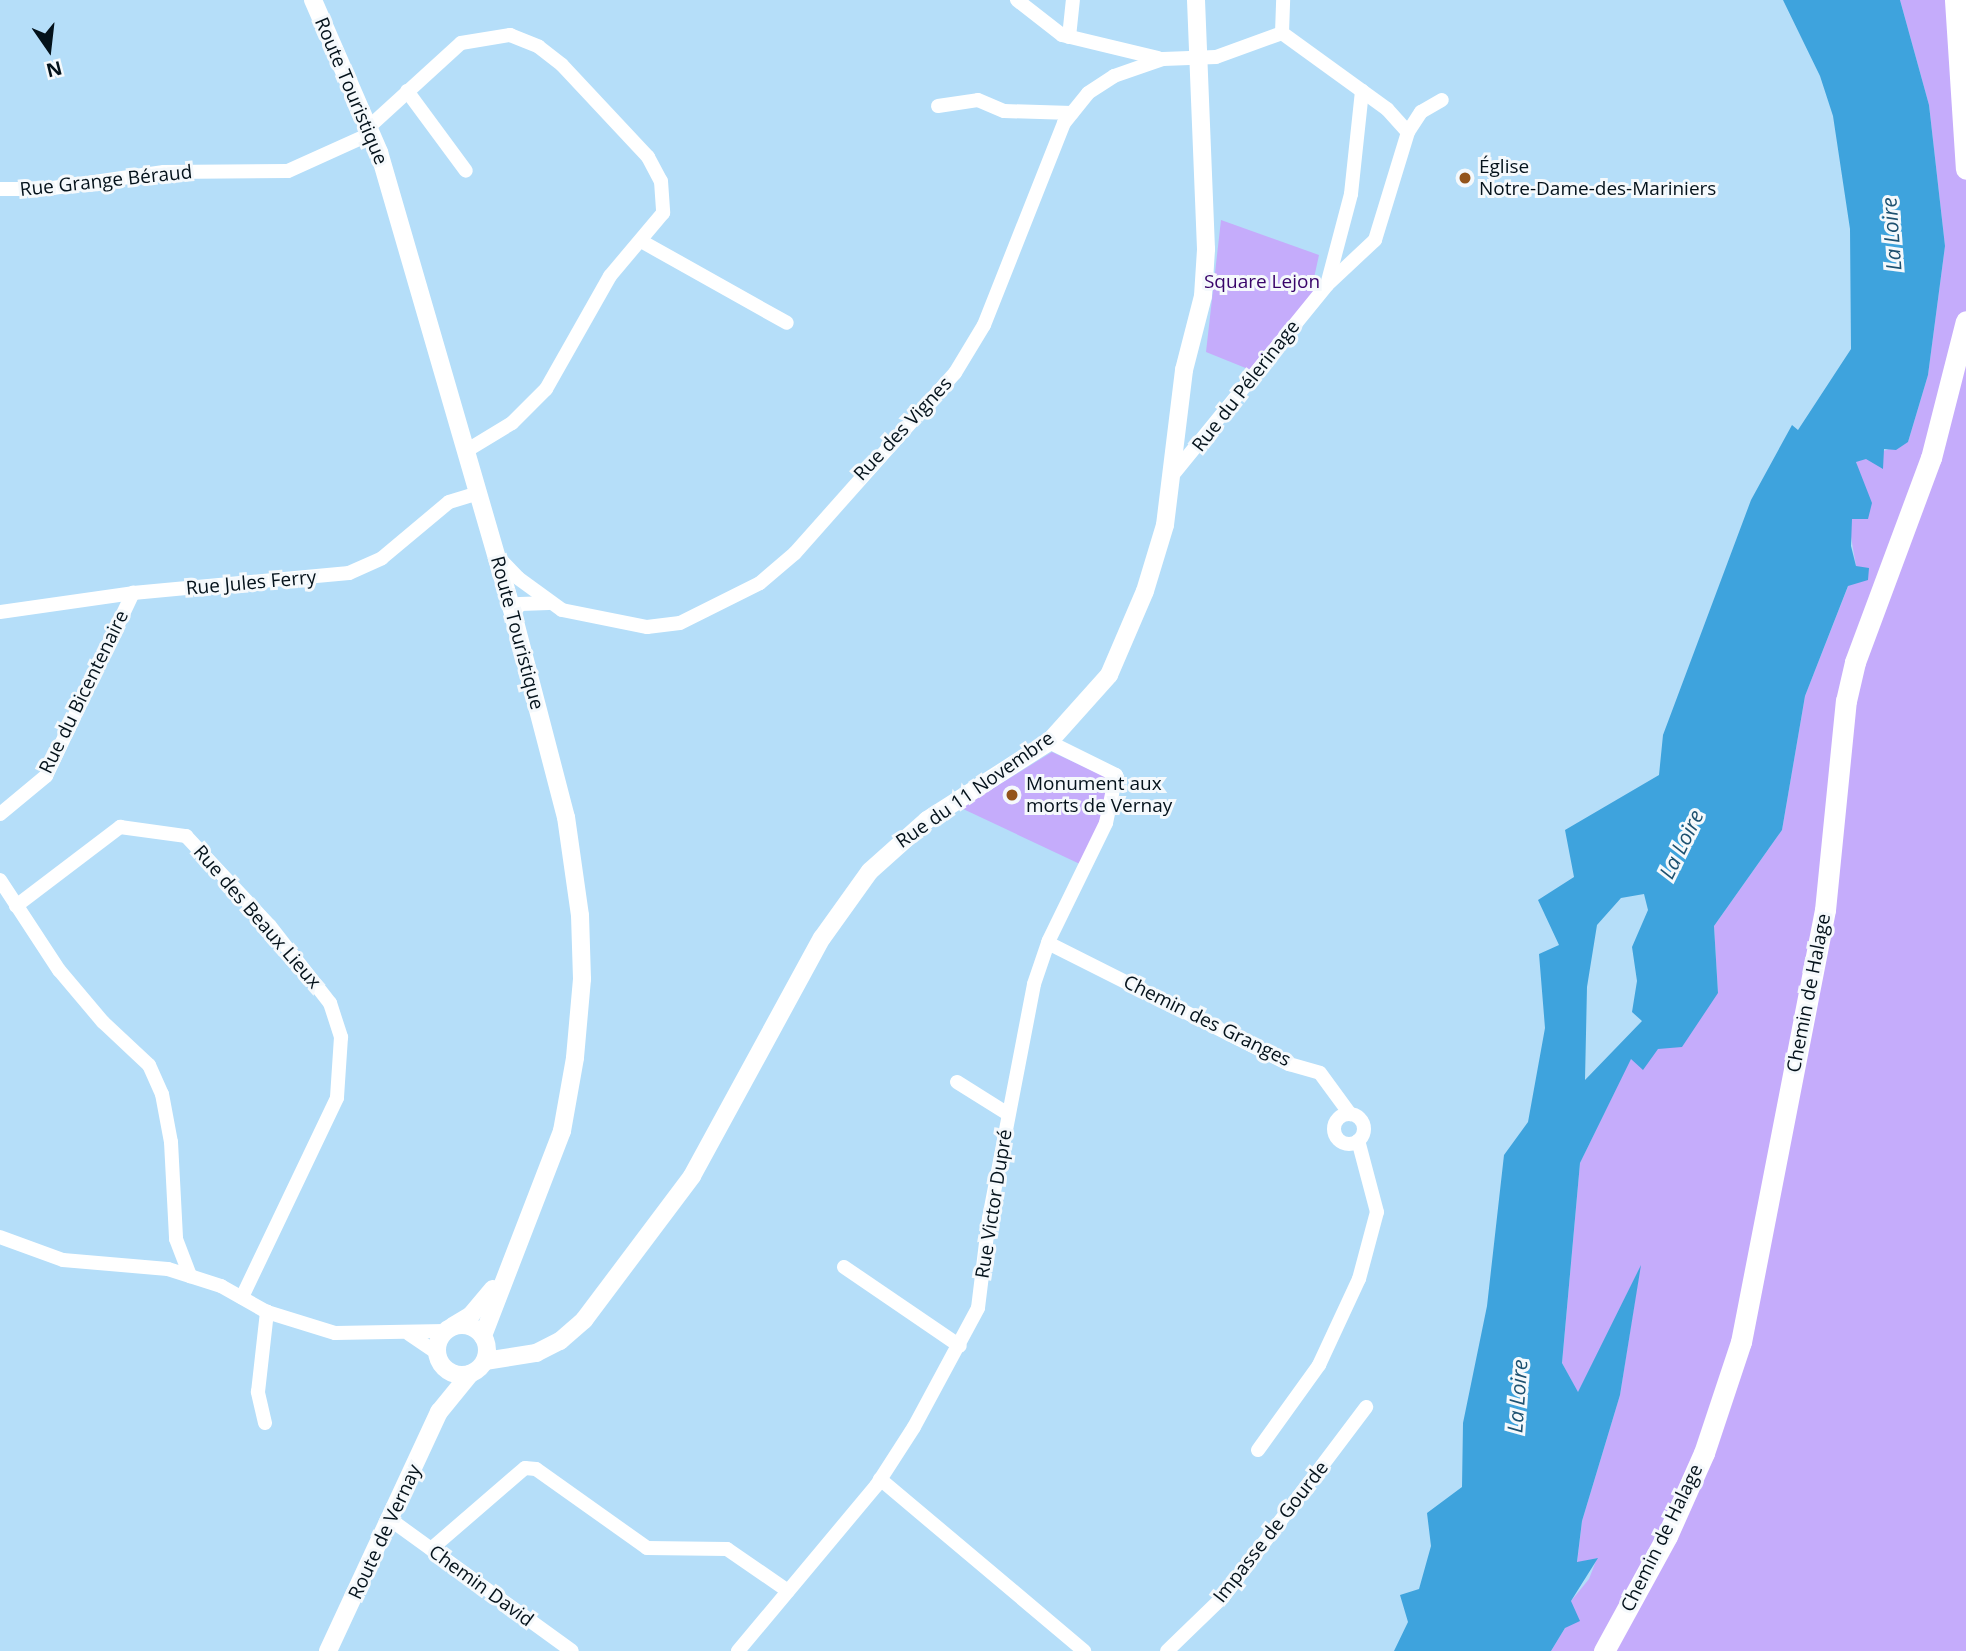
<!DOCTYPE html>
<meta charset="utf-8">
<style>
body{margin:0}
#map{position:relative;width:1966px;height:1651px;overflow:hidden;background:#b5def9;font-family:"Open Sans",sans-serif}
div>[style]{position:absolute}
.green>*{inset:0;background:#c5acfb}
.water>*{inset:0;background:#3ea3dd}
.minor>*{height:14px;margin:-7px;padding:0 7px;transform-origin:7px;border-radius:7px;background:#fff}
.minor>.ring{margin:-7px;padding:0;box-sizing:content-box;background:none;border:14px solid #fff;border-radius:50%}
.tertiary>*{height:18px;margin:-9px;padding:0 9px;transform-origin:9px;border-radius:9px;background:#fff}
.tertiary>.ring{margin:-9px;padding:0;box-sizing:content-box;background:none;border:18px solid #fff;border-radius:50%}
.secondary>*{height:21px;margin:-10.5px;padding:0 10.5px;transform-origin:10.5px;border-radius:10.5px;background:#fff}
.dots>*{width:19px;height:19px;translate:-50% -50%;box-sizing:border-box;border:4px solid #f5f9fc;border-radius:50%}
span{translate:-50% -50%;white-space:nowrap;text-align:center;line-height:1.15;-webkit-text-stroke:6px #f5f9fc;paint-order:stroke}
.street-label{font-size:19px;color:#04121b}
.poi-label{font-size:19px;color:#04121b}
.left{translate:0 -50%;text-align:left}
.park-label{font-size:19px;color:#380469}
.water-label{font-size:21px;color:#1d5170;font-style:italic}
.north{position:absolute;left:14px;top:14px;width:70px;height:70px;-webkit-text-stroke:5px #f5f9fc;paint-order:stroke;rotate:166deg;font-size:19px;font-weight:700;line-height:28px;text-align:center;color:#04121b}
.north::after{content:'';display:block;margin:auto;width:24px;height:32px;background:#04121b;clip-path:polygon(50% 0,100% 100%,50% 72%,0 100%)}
</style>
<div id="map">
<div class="green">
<i style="clip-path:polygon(1900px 0,1966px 0,1966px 1651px,1551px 1651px,1565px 1628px,1571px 1601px,1589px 1579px,1597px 1558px,1577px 1563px,1582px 1521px,1620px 1395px,1640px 1268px,1578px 1393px,1562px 1363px,1580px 1163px,1631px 1058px,1658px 1049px,1718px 993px,1714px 926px,1782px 830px,1805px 696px,1856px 566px,1849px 525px,1852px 519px,1868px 519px,1856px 461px,1908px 442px,1928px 375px,1945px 246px,1929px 105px)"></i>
<i style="clip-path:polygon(1221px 220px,1319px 255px,1314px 278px,1321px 281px,1253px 371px,1206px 352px)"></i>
<i style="clip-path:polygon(1052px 752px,1108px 778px,1101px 821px,1082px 865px,961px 808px)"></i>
</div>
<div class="water">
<i style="clip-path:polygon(evenodd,1783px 0,1900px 0,1929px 105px,1945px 246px,1928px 375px,1908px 442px,1896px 450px,1884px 449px,1883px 469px,1866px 459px,1856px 462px,1872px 503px,1868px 519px,1852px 519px,1851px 546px,1856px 566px,1869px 568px,1868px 580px,1848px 586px,1805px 696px,1782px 830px,1714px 926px,1718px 993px,1682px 1047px,1658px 1049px,1643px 1070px,1631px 1059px,1580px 1163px,1562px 1363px,1578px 1392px,1641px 1265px,1620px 1395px,1582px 1521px,1577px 1562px,1598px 1558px,1571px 1601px,1580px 1621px,1565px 1628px,1551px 1651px,1394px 1651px,1408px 1622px,1400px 1595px,1419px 1589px,1431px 1546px,1427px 1513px,1462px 1487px,1463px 1423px,1487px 1306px,1504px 1155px,1528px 1122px,1545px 1028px,1539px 954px,1559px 945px,1538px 900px,1574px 877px,1565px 830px,1659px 775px,1663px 735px,1751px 500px,1792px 425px,1798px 430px,1851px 349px,1850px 229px,1833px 116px,1820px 76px,1783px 0,1644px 894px,1648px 910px,1632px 947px,1637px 981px,1632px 1012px,1642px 1021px,1585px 1080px,1587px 987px,1597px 925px,1621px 898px,1644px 894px)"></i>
</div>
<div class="minor">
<i style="left:1017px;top:0;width:57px;rotate:37.9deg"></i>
<i style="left:1062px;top:35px;width:99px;rotate:13.5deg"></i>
<i style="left:1282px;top:33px;width:33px;rotate:-88deg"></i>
<i style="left:1069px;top:37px;width:37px;rotate:-84deg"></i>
<i style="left:407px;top:91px;width:99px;rotate:53.6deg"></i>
<i style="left:938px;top:106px;width:40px;rotate:-8.5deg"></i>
<i style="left:978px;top:100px;width:28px;rotate:23deg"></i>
<i style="left:1004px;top:111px;width:68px;rotate:1.7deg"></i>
<i style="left:370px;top:126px;width:123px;rotate:-42.4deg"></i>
<i style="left:461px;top:43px;width:50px;rotate:-9.3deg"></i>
<i style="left:510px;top:35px;width:31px;rotate:22deg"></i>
<i style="left:539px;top:47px;width:29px;rotate:38deg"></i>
<i style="left:562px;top:65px;width:126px;rotate:46.9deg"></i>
<i style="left:648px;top:157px;width:27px;rotate:62deg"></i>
<i style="left:661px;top:181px;width:32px;rotate:86deg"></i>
<i style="left:663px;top:213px;width:82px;rotate:130.1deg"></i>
<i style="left:610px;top:276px;width:130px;rotate:119.5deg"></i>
<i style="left:546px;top:389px;width:48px;rotate:135deg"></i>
<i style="left:512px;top:423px;width:54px;rotate:148.7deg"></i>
<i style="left:0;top:189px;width:46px"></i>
<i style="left:46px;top:189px;width:119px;rotate:-8.2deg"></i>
<i style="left:164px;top:172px;width:124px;rotate:-0.5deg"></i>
<i style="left:288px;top:171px;width:92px;rotate:-24.3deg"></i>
<i style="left:641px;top:241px;width:167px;rotate:29.3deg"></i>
<i style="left:1327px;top:285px;width:94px;rotate:-75.2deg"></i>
<i style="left:1351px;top:194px;width:104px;rotate:-83.9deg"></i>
<i style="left:1175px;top:472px;width:241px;rotate:-50.9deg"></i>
<i style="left:1327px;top:285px;width:66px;rotate:-43.2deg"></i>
<i style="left:1375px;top:240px;width:113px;rotate:-73deg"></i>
<i style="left:1408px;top:132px;width:24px;rotate:-57deg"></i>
<i style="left:1421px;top:112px;width:24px;rotate:-30deg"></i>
<i style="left:498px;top:557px;width:29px;rotate:46deg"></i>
<i style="left:518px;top:578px;width:54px;rotate:36deg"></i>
<i style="left:562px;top:610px;width:87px;rotate:11.3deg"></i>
<i style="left:647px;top:627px;width:33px;rotate:-7deg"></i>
<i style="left:680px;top:623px;width:89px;rotate:-26.6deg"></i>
<i style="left:760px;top:583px;width:46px;rotate:-40.6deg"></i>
<i style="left:795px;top:553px;width:241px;rotate:-48.4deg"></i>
<i style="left:955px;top:373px;width:56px;rotate:-58.9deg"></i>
<i style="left:984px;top:325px;width:217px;rotate:-68.4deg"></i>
<i style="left:1064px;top:123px;width:38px;rotate:-51deg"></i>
<i style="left:1088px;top:93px;width:31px;rotate:-33deg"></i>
<i style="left:1114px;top:76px;width:52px;rotate:-19.1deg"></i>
<i style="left:1163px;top:59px;width:53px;rotate:-2.2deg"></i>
<i style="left:1216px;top:57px;width:70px;rotate:-20deg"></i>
<i style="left:1282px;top:33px;width:130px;rotate:35.9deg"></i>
<i style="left:1387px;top:109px;width:31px;rotate:48deg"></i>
<i style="left:0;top:612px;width:134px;rotate:-8.1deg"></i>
<i style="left:133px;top:593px;width:217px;rotate:-5.3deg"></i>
<i style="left:349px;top:573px;width:36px;rotate:-24deg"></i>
<i style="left:382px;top:558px;width:87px;rotate:-39.9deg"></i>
<i style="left:449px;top:502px;width:30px;rotate:-17deg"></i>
<i style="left:513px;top:614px;width:12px;rotate:-55deg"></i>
<i style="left:520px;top:604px;width:29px;rotate:-2deg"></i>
<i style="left:0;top:814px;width:60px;rotate:-39.6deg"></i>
<i style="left:46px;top:776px;width:203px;rotate:-64.6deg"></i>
<i style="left:0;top:880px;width:108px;rotate:56.8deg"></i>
<i style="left:59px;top:970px;width:68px;rotate:49.8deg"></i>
<i style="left:103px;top:1022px;width:63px;rotate:43.1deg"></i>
<i style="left:149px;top:1065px;width:32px;rotate:66deg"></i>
<i style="left:162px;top:1094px;width:49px;rotate:79.4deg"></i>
<i style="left:171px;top:1142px;width:97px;rotate:87deg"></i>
<i style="left:176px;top:1239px;width:40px;rotate:69deg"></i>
<i style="left:16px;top:906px;width:131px;rotate:-37.2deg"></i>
<i style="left:120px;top:827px;width:67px;rotate:7.8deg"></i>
<i style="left:186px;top:836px;width:123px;rotate:47deg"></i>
<i style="left:270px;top:926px;width:98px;rotate:52.1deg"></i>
<i style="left:330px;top:1003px;width:36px;rotate:72deg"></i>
<i style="left:341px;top:1037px;width:61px;rotate:93.8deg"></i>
<i style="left:337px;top:1098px;width:221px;rotate:115.5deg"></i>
<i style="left:1048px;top:943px;width:270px;rotate:26.7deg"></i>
<i style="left:1289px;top:1064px;width:32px;rotate:16deg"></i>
<i style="left:1320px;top:1073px;width:51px;rotate:53.8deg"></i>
<i style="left:957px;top:1082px;width:60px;rotate:32.1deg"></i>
<i class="ring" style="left:1334px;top:1114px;width:16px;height:16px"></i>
<i style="left:0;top:1237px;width:67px;rotate:20.1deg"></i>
<i style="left:63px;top:1260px;width:105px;rotate:4.9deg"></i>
<i style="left:168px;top:1269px;width:56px;rotate:17.8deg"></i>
<i style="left:221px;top:1286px;width:53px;rotate:29.5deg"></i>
<i style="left:267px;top:1312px;width:71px;rotate:17.2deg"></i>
<i style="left:335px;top:1333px;width:110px;rotate:-1deg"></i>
<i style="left:844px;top:1267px;width:140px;rotate:34.3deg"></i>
<i style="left:409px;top:1334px;width:32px;rotate:34deg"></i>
<i style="left:265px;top:1423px;width:32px;rotate:-103deg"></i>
<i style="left:258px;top:1392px;width:81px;rotate:-83.6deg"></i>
<i style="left:1258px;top:1450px;width:105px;rotate:-54.3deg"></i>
<i style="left:1319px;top:1365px;width:95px;rotate:-65.1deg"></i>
<i style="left:1359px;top:1279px;width:69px;rotate:-75deg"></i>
<i style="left:1377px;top:1212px;width:74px;rotate:-104.8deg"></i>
<i style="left:880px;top:1479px;width:267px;rotate:40.1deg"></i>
<i style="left:391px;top:1520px;width:223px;rotate:35.9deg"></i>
<i style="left:431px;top:1549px;width:124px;rotate:-40.8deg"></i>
<i style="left:525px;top:1468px;width:11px;rotate:5deg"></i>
<i style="left:536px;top:1469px;width:136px;rotate:35.4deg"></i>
<i style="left:647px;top:1548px;width:80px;rotate:0.7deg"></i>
<i style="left:727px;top:1549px;width:74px;rotate:34.5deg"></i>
<i style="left:738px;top:1651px;width:215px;rotate:-50.1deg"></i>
<i style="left:876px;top:1486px;width:70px;rotate:-57.2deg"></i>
<i style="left:914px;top:1427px;width:135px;rotate:-61.7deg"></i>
<i style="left:978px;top:1308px;width:91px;rotate:-83deg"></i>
<i style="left:989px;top:1218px;width:238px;rotate:-79.1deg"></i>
<i style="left:1034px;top:984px;width:46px;rotate:-71.2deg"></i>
<i style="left:1049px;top:940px;width:130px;rotate:-64deg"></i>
<i style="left:1106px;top:823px;width:49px;rotate:-78.2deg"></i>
<i style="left:1116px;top:775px;width:75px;rotate:-153.8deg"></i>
<i style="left:1167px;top:1651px;width:78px;rotate:-44deg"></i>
<i style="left:1223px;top:1597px;width:238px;rotate:-53deg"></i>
</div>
<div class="tertiary">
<i style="left:313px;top:0;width:166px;rotate:66.5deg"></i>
<i style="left:379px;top:152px;width:481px;rotate:73.8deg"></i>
<i style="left:513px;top:614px;width:210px;rotate:75.4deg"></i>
<i style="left:566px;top:817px;width:99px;rotate:81.9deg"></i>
<i style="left:580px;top:915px;width:64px;rotate:88.2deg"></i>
<i style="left:582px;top:979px;width:79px;rotate:95.1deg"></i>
<i style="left:575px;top:1058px;width:74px;rotate:100.1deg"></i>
<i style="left:562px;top:1131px;width:220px;rotate:111.1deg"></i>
<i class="ring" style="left:437px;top:1325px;width:32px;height:32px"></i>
<i style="left:453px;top:1326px;width:21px;rotate:-31deg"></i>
<i style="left:471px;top:1315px;width:34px;rotate:-50deg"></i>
<i style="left:485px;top:1361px;width:52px;rotate:-8.9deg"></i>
<i style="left:536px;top:1353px;width:27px;rotate:-27deg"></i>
<i style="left:560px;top:1341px;width:32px;rotate:-41deg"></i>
<i style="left:584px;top:1320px;width:180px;rotate:-53.1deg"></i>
<i style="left:692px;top:1176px;width:271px;rotate:-61.4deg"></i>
<i style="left:822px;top:938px;width:82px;rotate:-54.4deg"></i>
<i style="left:870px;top:871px;width:76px;rotate:-41.8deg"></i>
<i style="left:927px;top:820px;width:145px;rotate:-32.6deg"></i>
<i style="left:1049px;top:742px;width:90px;rotate:-48.2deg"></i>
<i style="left:1109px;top:675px;width:91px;rotate:-66.8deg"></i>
<i style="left:1145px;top:591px;width:69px;rotate:-73.1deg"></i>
<i style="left:1165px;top:525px;width:156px;rotate:-83deg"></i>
<i style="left:1184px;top:370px;width:76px;rotate:-75.6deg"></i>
<i style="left:1203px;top:296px;width:47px;rotate:-86.3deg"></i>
<i style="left:1206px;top:249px;width:249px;rotate:-92.3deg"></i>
<i style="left:328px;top:1651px;width:264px;rotate:-65.1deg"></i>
<i style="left:439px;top:1412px;width:49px;rotate:-50.8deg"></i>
</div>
<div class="secondary">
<i style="left:1955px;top:0;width:169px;rotate:86.3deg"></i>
<i style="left:1604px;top:1651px;width:131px;rotate:-61.3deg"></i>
<i style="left:1667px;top:1536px;width:91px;rotate:-66deg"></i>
<i style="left:1704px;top:1453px;width:117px;rotate:-71.6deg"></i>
<i style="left:1741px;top:1342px;width:440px;rotate:-79deg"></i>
<i style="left:1825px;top:910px;width:210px;rotate:-84.3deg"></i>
<i style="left:1846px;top:701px;width:40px;rotate:-77deg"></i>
<i style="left:1855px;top:662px;width:218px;rotate:-69.6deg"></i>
<i style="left:1931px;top:458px;width:141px;rotate:-75.7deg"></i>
</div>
<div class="dots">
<i style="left:1465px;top:178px;background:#93541b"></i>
<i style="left:1012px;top:795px;background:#93541b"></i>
</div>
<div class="street-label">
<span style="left:351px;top:91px;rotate:67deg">Route Touristique</span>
<span style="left:106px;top:181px;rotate:-6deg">Rue Grange Béraud</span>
<span style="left:1246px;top:386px;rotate:-52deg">Rue du Pélerinage</span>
<span style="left:903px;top:429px;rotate:-47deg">Rue des Vignes</span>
<span style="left:251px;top:583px;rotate:-5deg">Rue Jules Ferry</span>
<span style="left:517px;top:633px;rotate:75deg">Route Touristique</span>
<span style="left:84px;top:692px;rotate:-64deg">Rue du Bicentenaire</span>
<span style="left:975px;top:790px;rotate:-35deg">Rue du 11 Novembre</span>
<span style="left:257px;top:917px;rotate:49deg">Rue des Beaux Lieux</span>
<span style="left:1809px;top:993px;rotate:-79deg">Chemin de Halage</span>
<span style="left:1207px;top:1021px;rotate:26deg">Chemin des Granges</span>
<span style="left:994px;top:1204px;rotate:-81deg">Rue Victor Dupré</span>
<span style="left:385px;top:1532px;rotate:-65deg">Route de Vernay</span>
<span style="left:1271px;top:1532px;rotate:-52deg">Impasse de Gourde</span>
<span style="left:1662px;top:1538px;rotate:-64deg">Chemin de Halage</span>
<span style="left:481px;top:1586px;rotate:36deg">Chemin David</span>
</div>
<div class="poi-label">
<span class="left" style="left:1479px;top:178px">Église<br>Notre-Dame-des-Mariniers</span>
<span class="left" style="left:1026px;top:795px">Monument aux<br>morts de Vernay</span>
</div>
<div class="park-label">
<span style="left:1262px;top:282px">Square Lejon</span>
</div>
<div class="water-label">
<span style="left:1891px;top:234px;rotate:-94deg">La Loire</span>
<span style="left:1681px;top:844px;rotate:-64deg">La Loire</span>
<span style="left:1517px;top:1396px;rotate:-86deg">La Loire</span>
</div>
<div class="north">N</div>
</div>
